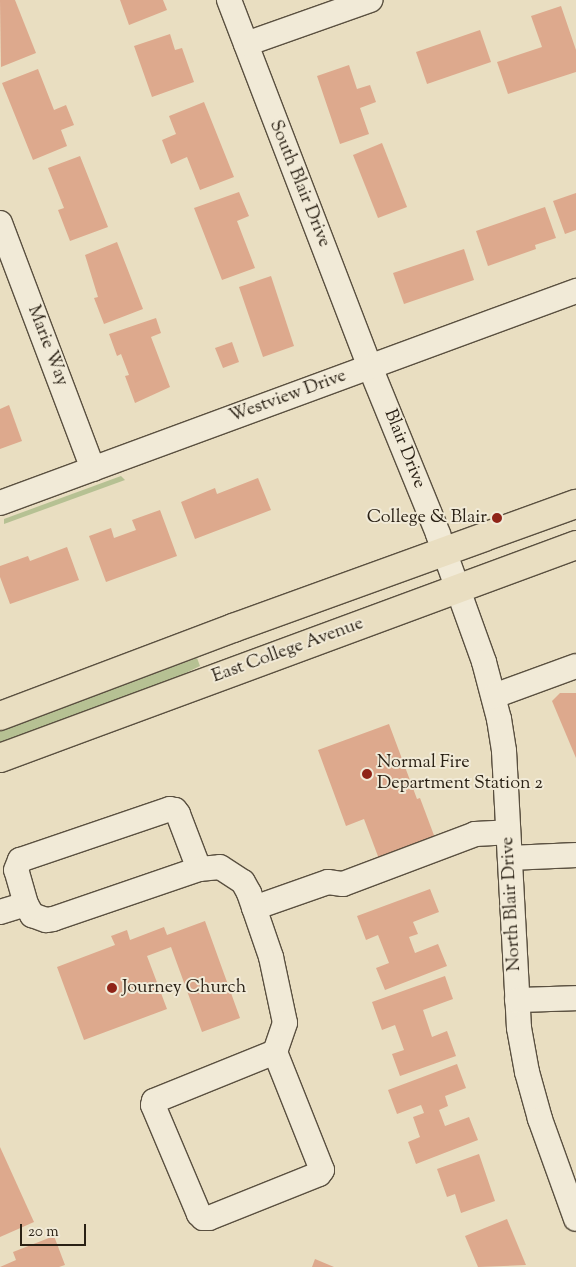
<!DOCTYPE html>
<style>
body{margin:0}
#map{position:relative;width:576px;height:1267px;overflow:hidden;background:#e9dec1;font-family:"Sorts Mill Goudy",serif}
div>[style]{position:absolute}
.green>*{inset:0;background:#b6c193}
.building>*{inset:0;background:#dda98d}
.roads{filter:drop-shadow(1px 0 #5a5040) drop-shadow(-1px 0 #5a5040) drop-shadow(0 1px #5a5040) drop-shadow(0 -1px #5a5040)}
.minor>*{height:24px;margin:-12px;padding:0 12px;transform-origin:12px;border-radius:12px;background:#f1ead7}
.major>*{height:28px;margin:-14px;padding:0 14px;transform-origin:14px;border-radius:14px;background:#e9dec1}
.dots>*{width:14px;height:14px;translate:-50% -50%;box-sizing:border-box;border:2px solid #f1ead7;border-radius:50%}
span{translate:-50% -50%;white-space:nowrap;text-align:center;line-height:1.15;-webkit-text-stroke:4px #f1ead7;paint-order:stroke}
.street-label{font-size:18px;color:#2a2115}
.poi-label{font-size:18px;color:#2a2115}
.right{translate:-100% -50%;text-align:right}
.left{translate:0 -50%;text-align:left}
.scale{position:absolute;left:20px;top:1224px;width:66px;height:22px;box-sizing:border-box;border:2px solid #2a2115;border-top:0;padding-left:6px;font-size:15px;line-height:18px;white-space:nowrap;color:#2a2115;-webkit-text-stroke:4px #f1ead7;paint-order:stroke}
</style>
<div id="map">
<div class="green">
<i style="clip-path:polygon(121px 476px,125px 480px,4px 524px,4px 519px)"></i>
<i style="clip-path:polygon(197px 658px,200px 666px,153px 689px,0 745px,0 730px)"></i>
</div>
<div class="building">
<i style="clip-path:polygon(0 0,15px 0,36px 53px,1px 67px)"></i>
<i style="clip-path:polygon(120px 0,163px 0,167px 10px,129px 25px)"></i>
<i style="clip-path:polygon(561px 6px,576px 50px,576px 72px,508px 94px,497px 62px,542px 47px,531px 16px)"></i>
<i style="clip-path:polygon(480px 30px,491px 62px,427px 84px,416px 52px)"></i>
<i style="clip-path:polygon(170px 34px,175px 50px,182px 48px,194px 82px,152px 97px,134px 46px)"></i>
<i style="clip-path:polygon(349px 65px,357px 89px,370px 85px,376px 102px,360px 108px,369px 134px,340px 144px,317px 76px)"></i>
<i style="clip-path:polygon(38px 69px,54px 110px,66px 105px,74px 125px,61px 130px,67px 146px,33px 160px,2px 83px)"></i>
<i style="clip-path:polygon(204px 102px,234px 177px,200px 190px,187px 157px,171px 164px,162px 140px,176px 134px,169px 116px)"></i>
<i style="clip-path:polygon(382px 143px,407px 207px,378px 218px,353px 155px)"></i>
<i style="clip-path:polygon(80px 156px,108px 227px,70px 241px,58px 210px,64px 208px,48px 168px)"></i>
<i style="clip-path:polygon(239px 192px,249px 216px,237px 221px,255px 268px,222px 280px,194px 208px)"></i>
<i style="clip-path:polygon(576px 193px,576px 230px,565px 234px,553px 201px)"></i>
<i style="clip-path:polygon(545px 207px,556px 238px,535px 245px,536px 249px,488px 266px,476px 231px)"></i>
<i style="clip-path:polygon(117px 242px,143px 309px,104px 324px,94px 298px,98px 297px,85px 255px)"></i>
<i style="clip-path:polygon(464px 249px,474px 280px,404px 304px,393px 273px)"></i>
<i style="clip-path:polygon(271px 276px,294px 346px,263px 357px,239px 287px)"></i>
<i style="clip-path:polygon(156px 318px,161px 333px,151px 337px,170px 387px,135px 403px,125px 376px,129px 375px,121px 354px,117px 356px,109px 334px)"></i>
<i style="clip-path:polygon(232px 342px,239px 362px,223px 368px,215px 348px)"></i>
<i style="clip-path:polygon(9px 405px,22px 441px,0 449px,0 409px)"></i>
<i style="clip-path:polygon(258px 478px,271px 510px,195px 539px,181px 502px,215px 488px,217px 494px)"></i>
<i style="clip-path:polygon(160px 510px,177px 556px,106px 582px,89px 536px,111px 528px,114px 538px,136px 530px,132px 520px)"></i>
<i style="clip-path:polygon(67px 547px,79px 580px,10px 604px,0 577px,0 566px,28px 556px,30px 561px)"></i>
<i style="clip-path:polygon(560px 693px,576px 693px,576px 758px,552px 701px)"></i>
<i style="clip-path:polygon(389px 724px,417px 799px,420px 798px,435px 838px,379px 859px,364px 819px,346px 826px,318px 750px)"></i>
<i style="clip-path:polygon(430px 889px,439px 912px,413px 922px,418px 934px,409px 937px,415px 953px,438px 944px,447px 966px,385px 990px,376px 968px,389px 963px,378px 935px,366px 940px,357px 916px)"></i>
<i style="clip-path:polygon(205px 921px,240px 1018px,202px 1032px,171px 947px,147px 956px,167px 1009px,84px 1040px,57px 967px,115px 945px,111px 936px,127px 930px,130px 940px,164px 927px,167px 935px)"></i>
<i style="clip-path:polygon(445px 976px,453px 999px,423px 1010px,432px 1037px,447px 1031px,456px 1056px,400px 1076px,392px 1054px,404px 1050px,395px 1025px,382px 1030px,372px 1002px)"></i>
<i style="clip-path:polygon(457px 1064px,466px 1088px,445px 1096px,448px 1106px,439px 1110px,445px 1126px,469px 1117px,478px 1140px,416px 1164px,408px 1142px,420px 1137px,413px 1117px,424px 1113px,421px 1105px,397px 1114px,388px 1090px)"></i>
<i style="clip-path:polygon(0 1147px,34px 1222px,0 1237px)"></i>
<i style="clip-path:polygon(479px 1154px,495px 1201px,461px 1213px,455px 1194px,447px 1197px,437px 1169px)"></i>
<i style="clip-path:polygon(507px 1219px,526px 1265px,478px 1267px,465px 1236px)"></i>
<i style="clip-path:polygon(54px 1236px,65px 1265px,59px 1267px,0 1267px,16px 1260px,13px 1252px)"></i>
<i style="clip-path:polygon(315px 1259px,334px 1267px,312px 1267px)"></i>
</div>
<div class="roads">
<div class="minor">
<i style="left:229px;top:0;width:393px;rotate:69deg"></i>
<i style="left:370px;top:367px;width:180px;rotate:67.8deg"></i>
<i style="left:438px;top:534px;width:136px;rotate:70.2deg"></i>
<i style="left:484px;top:662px;width:59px;rotate:75.3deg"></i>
<i style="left:499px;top:719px;width:32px;rotate:81deg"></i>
<i style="left:504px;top:751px;width:277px;rotate:86.9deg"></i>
<i style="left:519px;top:1028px;width:45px;rotate:79.7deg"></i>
<i style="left:527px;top:1072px;width:49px;rotate:74.5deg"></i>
<i style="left:540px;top:1119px;width:106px;rotate:70.2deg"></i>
<i style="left:246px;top:44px;width:132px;rotate:-19.5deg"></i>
<i style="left:0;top:223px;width:263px;rotate:69.3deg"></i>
<i style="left:0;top:503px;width:614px;rotate:-20.21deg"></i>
<i style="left:494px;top:696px;width:87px;rotate:-20.1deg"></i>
<i style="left:510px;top:858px;width:66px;rotate:-2.6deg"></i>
<i style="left:26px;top:904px;width:13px;rotate:61deg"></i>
<i style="left:32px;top:915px;width:15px;rotate:20deg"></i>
<i style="left:46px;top:920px;width:7px;rotate:-8deg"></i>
<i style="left:53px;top:919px;width:154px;rotate:-18.9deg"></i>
<i style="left:254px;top:908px;width:78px;rotate:-19.4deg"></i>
<i style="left:328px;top:882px;width:15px;rotate:8deg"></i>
<i style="left:343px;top:884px;width:141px;rotate:-20.7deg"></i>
<i style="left:475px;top:834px;width:33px;rotate:-3deg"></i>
<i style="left:0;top:912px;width:27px;rotate:-17deg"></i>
<i style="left:26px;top:904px;width:35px;rotate:-106deg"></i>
<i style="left:16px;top:870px;width:11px;rotate:-68deg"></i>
<i style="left:20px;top:860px;width:158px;rotate:-18.8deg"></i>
<i style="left:170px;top:809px;width:5px;rotate:11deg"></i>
<i style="left:175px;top:810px;width:5px;rotate:53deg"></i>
<i style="left:178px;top:814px;width:59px;rotate:69.1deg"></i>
<i style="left:199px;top:869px;width:21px;rotate:-5deg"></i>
<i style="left:220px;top:867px;width:27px;rotate:33deg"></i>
<i style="left:243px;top:882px;width:13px;rotate:61deg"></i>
<i style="left:249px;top:893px;width:68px;rotate:71deg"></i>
<i style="left:271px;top:957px;width:67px;rotate:78deg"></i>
<i style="left:285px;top:1023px;width:31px;rotate:109deg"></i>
<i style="left:275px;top:1052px;width:127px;rotate:68.3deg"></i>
<i style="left:322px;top:1170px;width:5px;rotate:127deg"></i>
<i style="left:319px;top:1174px;width:118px;rotate:158.2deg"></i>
<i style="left:209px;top:1218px;width:6px;rotate:180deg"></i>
<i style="left:203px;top:1218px;width:6px;rotate:-135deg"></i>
<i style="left:199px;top:1214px;width:118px;rotate:-112.9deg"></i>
<i style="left:153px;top:1105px;width:4px;rotate:-76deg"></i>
<i style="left:154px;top:1101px;width:131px;rotate:-22deg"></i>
<i style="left:517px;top:1000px;width:59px;rotate:-1.9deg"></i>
</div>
<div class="major">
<i style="left:0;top:716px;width:249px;rotate:-20.7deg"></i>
<i style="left:233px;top:628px;width:365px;rotate:-19.9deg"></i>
<i style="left:0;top:758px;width:614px;rotate:-20.29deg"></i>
</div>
</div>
<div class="dots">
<i style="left:497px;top:518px;background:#8f2418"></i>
<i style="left:367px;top:774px;background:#8f2418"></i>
<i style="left:112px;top:988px;background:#8f2418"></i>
</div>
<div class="street-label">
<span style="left:299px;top:184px;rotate:68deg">South Blair Drive</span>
<span style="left:47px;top:346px;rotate:69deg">Marie Way</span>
<span style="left:288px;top:397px;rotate:-20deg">Westview Drive</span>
<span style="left:404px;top:449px;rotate:68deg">Blair Drive</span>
<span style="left:288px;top:651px;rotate:-20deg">East College Avenue</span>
<span style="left:512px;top:904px;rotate:-93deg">North Blair Drive</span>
</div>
<div class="poi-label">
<span class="right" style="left:487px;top:518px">College &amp; Blair</span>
<span class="left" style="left:377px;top:774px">Normal Fire<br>Department Station 2</span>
<span class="left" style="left:122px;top:988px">Journey Church</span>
</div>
<div class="scale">20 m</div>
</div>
